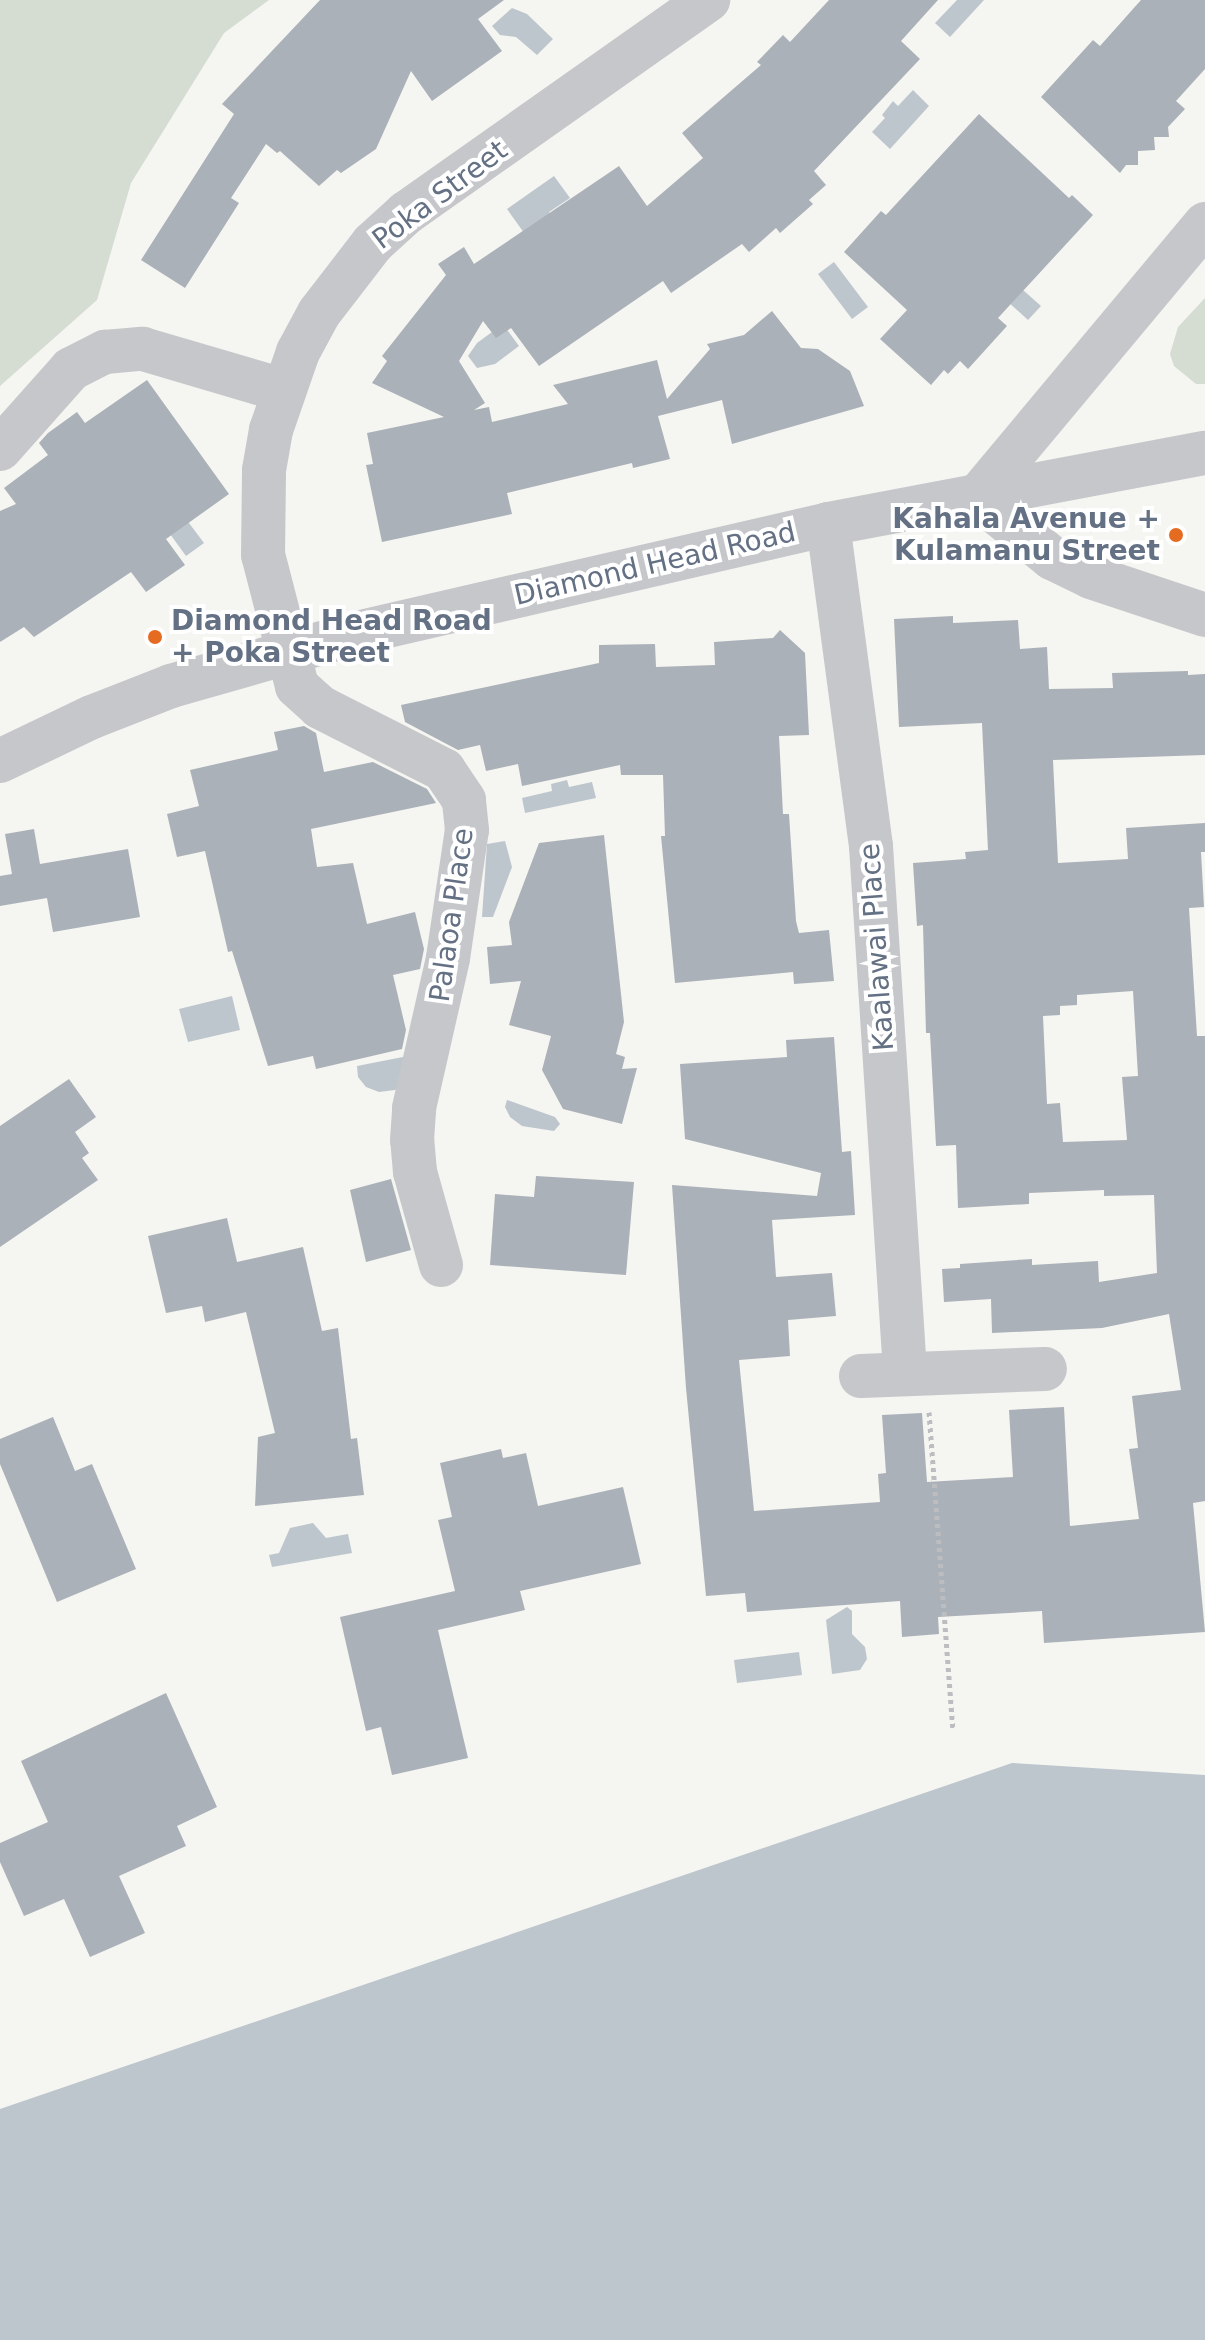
<!DOCTYPE html>
<style>
body{margin:0}
#map{position:relative;width:1205px;height:2340px;overflow:hidden;background:#f5f5f1;font-family:"DejaVu Sans",sans-serif}
div>[style]{position:absolute}
.green>*{inset:0;background:#d5dcd2}
.water>*{inset:0;background:#bec6cd}
.building>*{inset:0;background:#abb1b8}
.path>*{height:5px;margin-top:-2.5px;transform-origin:0;background:repeating-linear-gradient(90deg,#bcbdc0 0 4px,transparent 0 8px)}
.minor>*{height:44px;margin:-22px;padding:0 22px;transform-origin:22px;border-radius:22px;background:#c5c7cb}
.dots>*{width:22px;height:22px;translate:-50% -50%;box-sizing:border-box;border:4px solid #fff;border-radius:50%}
span{translate:-50% -50%;white-space:nowrap;text-align:center;line-height:1.15;-webkit-text-stroke:8px #fff;paint-order:stroke}
.street-label{font-size:28px;color:#647083}
.poi-label{font-size:28px;color:#647083;font-weight:700}
.right{translate:-100% -50%;text-align:right}
.left{translate:0 -50%;text-align:left}
</style>
<div id="map">
<div class="green">
<i style="clip-path:polygon(0 0,269px 0,224px 33px,131px 183px,97px 300px,0 386px)"></i>
<i style="clip-path:polygon(1205px 298px,1205px 384px,1196px 384px,1174px 366px,1170px 354px,1178px 327px)"></i>
</div>
<div class="water">
<i style="clip-path:polygon(957px 0,984px 0,950px 37px,935px 23px)"></i>
<i style="clip-path:polygon(512px 8px,527px 14px,553px 39px,537px 55px,516px 37px,500px 35px,492px 26px)"></i>
<i style="clip-path:polygon(913px 90px,929px 106px,890px 149px,872px 132px,885px 118px,882px 115px,893px 101px,898px 106px)"></i>
<i style="clip-path:polygon(554px 176px,570px 198px,549px 212px,553px 218px,527px 237px,507px 209px)"></i>
<i style="clip-path:polygon(834px 262px,868px 307px,852px 319px,818px 274px)"></i>
<i style="clip-path:polygon(996px 266px,1041px 306px,1028px 320px,983px 279px)"></i>
<i style="clip-path:polygon(503px 324px,519px 346px,495px 364px,477px 368px,468px 356px,477px 343px)"></i>
<i style="clip-path:polygon(174px 503px,204px 543px,186px 556px,157px 516px)"></i>
<i style="clip-path:polygon(567px 780px,569px 787px,592px 782px,596px 798px,525px 813px,522px 798px,552px 791px,551px 784px)"></i>
<i style="clip-path:polygon(505px 841px,512px 867px,493px 917px,482px 917px,487px 844px)"></i>
<i style="clip-path:polygon(232px 996px,240px 1030px,188px 1042px,179px 1009px)"></i>
<i style="clip-path:polygon(408px 1056px,407px 1080px,395px 1090px,379px 1092px,366px 1087px,358px 1077px,357px 1066px)"></i>
<i style="clip-path:polygon(507px 1100px,555px 1117px,560px 1124px,554px 1131px,522px 1126px,510px 1117px,505px 1107px)"></i>
<i style="clip-path:polygon(313px 1523px,326px 1538px,348px 1534px,352px 1553px,272px 1567px,269px 1555px,279px 1553px,290px 1528px)"></i>
<i style="clip-path:polygon(847px 1607px,852px 1611px,852px 1634px,865px 1647px,867px 1659px,860px 1670px,832px 1674px,826px 1620px)"></i>
<i style="clip-path:polygon(799px 1652px,802px 1675px,737px 1683px,734px 1660px)"></i>
<i style="clip-path:polygon(1012px 1763px,1205px 1775px,1205px 2340px,0 2340px,0 2109px)"></i>
</div>
<div class="building">
<i style="clip-path:polygon(320px 0,504px 0,478px 19px,502px 51px,432px 101px,411px 71px,376px 149px,341px 173px,337px 170px,319px 186px,280px 151px,277px 153px,266px 144px,231px 198px,239px 203px,185px 288px,141px 260px,234px 114px,222px 104px)"></i>
<i style="clip-path:polygon(829px 0,938px 0,901px 41px,920px 59px,814px 171px,826px 185px,809px 200px,813px 204px,780px 233px,776px 228px,749px 252px,742px 244px,671px 293px,663px 281px,539px 366px,511px 328px,496px 338px,483px 321px,459px 361px,485px 403px,474px 410px,489px 407px,492px 422px,568px 404px,553px 385px,657px 360px,667px 399px,710px 349px,707px 344px,744px 335px,772px 311px,801px 348px,818px 349px,850px 371px,864px 406px,732px 444px,722px 400px,658px 416px,670px 459px,633px 468px,632px 463px,507px 493px,512px 514px,382px 542px,366px 465px,373px 464px,367px 433px,444px 417px,372px 383px,387px 361px,382px 356px,446px 275px,438px 264px,464px 247px,474px 264px,619px 166px,647px 206px,703px 158px,682px 133px,761px 65px,757px 62px,783px 35px,790px 42px)"></i>
<i style="clip-path:polygon(1141px 0,1205px 0,1205px 69px,1176px 101px,1185px 109px,1168px 127px,1169px 137px,1154px 137px,1155px 150px,1138px 151px,1138px 165px,1126px 165px,1120px 173px,1041px 97px,1093px 40px,1100px 46px)"></i>
<i style="clip-path:polygon(979px 114px,1069px 198px,1072px 195px,1093px 215px,998px 318px,1007px 326px,968px 369px,960px 361px,948px 374px,944px 370px,931px 385px,880px 339px,907px 310px,844px 252px,881px 211px,886px 215px)"></i>
<i style="clip-path:polygon(147px 380px,229px 494px,166px 539px,185px 565px,146px 592px,131px 572px,34px 637px,24px 627px,0 642px,0 511px,16px 504px,4px 488px,48px 455px,39px 443px,48px 433px,77px 412px,85px 423px)"></i>
<i style="clip-path:polygon(evenodd,953px 616px,953px 623px,1018px 620px,1020px 649px,1047px 647px,1049px 689px,1113px 688px,1112px 673px,1188px 671px,1188px 675px,1205px 674px,1205px 755px,1053px 760px,1058px 863px,1128px 859px,1126px 828px,1205px 823px,1205px 852px,1201px 852px,1204px 907px,1189px 908px,1197px 1036px,1205px 1036px,1205px 1501px,1193px 1503px,1205px 1632px,1044px 1643px,1042px 1611px,938px 1617px,939px 1634px,902px 1637px,900px 1601px,747px 1612px,745px 1593px,706px 1596px,686px 1388px,672px 1185px,817px 1196px,821px 1173px,685px 1139px,680px 1064px,787px 1057px,786px 1040px,834px 1037px,842px 1152px,851px 1151px,855px 1215px,772px 1220px,776px 1277px,832px 1273px,836px 1316px,788px 1320px,790px 1356px,739px 1360px,754px 1511px,880px 1502px,878px 1474px,886px 1473px,882px 1415px,922px 1413px,927px 1482px,1013px 1477px,1009px 1410px,1064px 1407px,1070px 1526px,1139px 1519px,1129px 1449px,1138px 1448px,1132px 1396px,1181px 1390px,1169px 1314px,1102px 1328px,992px 1333px,991px 1299px,944px 1302px,942px 1269px,960px 1268px,960px 1264px,1032px 1259px,1032px 1265px,1098px 1261px,1099px 1282px,1157px 1273px,1154px 1195px,1104px 1196px,1104px 1190px,1029px 1193px,1029px 1204px,958px 1208px,956px 1145px,936px 1146px,930px 1033px,926px 1033px,923px 925px,917px 926px,913px 863px,966px 859px,965px 852px,988px 850px,982px 723px,899px 727px,894px 619px,953px 616px,1133px 991px,1138px 1076px,1122px 1077px,1127px 1140px,1063px 1142px,1060px 1103px,1047px 1104px,1043px 1016px,1060px 1015px,1060px 1006px,1077px 1005px,1077px 995px,1133px 991px)"></i>
<i style="clip-path:polygon(780px 630px,805px 653px,809px 735px,779px 736px,783px 814px,789px 814px,796px 921px,799px 933px,829px 930px,834px 981px,794px 984px,793px 972px,675px 983px,661px 836px,665px 836px,663px 775px,621px 775px,620px 765px,522px 786px,518px 764px,486px 771px,480px 745px,458px 750px,405px 722px,401px 705px,599px 663px,599px 645px,655px 644px,656px 667px,715px 665px,714px 642px,773px 638px)"></i>
<i style="clip-path:polygon(304px 726px,316px 733px,324px 772px,373px 762px,427px 789px,436px 803px,311px 829px,317px 867px,353px 863px,367px 924px,415px 912px,424px 949px,420px 969px,393px 975px,406px 1030px,402px 1049px,316px 1069px,313px 1056px,268px 1066px,232px 951px,228px 952px,205px 851px,177px 857px,167px 814px,199px 806px,190px 770px,278px 750px,274px 732px)"></i>
<i style="clip-path:polygon(34px 829px,40px 864px,128px 849px,140px 917px,53px 932px,47px 898px,0 906px,0 876px,12px 874px,5px 834px)"></i>
<i style="clip-path:polygon(604px 835px,624px 1022px,616px 1054px,625px 1057px,622px 1069px,637px 1068px,622px 1124px,563px 1109px,542px 1070px,551px 1036px,509px 1025px,521px 981px,490px 984px,487px 947px,512px 945px,509px 922px,539px 843px)"></i>
<i style="clip-path:polygon(69px 1079px,96px 1117px,75px 1132px,89px 1153px,82px 1158px,98px 1180px,0 1247px,0 1126px)"></i>
<i style="clip-path:polygon(536px 1176px,634px 1182px,626px 1275px,490px 1265px,495px 1194px,534px 1197px)"></i>
<i style="clip-path:polygon(391px 1179px,411px 1250px,366px 1262px,350px 1190px)"></i>
<i style="clip-path:polygon(227px 1218px,237px 1262px,303px 1247px,322px 1331px,338px 1328px,351px 1439px,357px 1438px,364px 1495px,255px 1506px,258px 1437px,275px 1433px,246px 1312px,205px 1322px,202px 1306px,166px 1313px,148px 1236px)"></i>
<i style="clip-path:polygon(53px 1417px,75px 1471px,92px 1464px,136px 1569px,57px 1602px,0 1464px,0 1439px)"></i>
<i style="clip-path:polygon(501px 1449px,503px 1458px,526px 1453px,538px 1506px,623px 1487px,641px 1564px,520px 1591px,525px 1610px,438px 1630px,468px 1758px,392px 1775px,381px 1727px,366px 1731px,340px 1617px,455px 1591px,438px 1520px,452px 1517px,440px 1463px)"></i>
<i style="clip-path:polygon(166px 1693px,217px 1807px,177px 1826px,186px 1846px,119px 1876px,145px 1933px,90px 1957px,64px 1899px,24px 1916px,0 1862px,0 1843px,48px 1822px,21px 1761px)"></i>
</div>
<div class="path">
<i style="left:929px;top:1412px;width:317px;rotate:85.7deg"></i>
</div>
<div class="minor">
<i style="left:0;top:449px;width:107px;rotate:-48.4deg"></i>
<i style="left:71px;top:369px;width:38px;rotate:-27deg"></i>
<i style="left:105px;top:352px;width:38px;rotate:-5deg"></i>
<i style="left:143px;top:349px;width:145px;rotate:16.4deg"></i>
<i style="left:977px;top:497px;width:356px;rotate:-50.1deg"></i>
<i style="left:977px;top:497px;width:97px;rotate:39.1deg"></i>
<i style="left:1052px;top:558px;width:43px;rotate:26deg"></i>
<i style="left:1091px;top:577px;width:120px;rotate:18.4deg"></i>
<i style="left:828px;top:524px;width:325px;rotate:82.4deg"></i>
<i style="left:871px;top:846px;width:527px;rotate:86.3deg"></i>
<i style="left:0;top:761px;width:102px;rotate:-25.6deg"></i>
<i style="left:92px;top:717px;width:85px;rotate:-21.4deg"></i>
<i style="left:171px;top:686px;width:193px;rotate:-15.9deg"></i>
<i style="left:357px;top:633px;width:483px;rotate:-13deg"></i>
<i style="left:828px;top:524px;width:384px;rotate:-10.7deg"></i>
<i style="left:441px;top:1265px;width:97px;rotate:-105.6deg"></i>
<i style="left:415px;top:1172px;width:32px;rotate:-95deg"></i>
<i style="left:412px;top:1140px;width:32px;rotate:-86deg"></i>
<i style="left:414px;top:1108px;width:154px;rotate:-77.2deg"></i>
<i style="left:448px;top:958px;width:129px;rotate:-81.6deg"></i>
<i style="left:467px;top:830px;width:30px;rotate:-96deg"></i>
<i style="left:464px;top:800px;width:36px;rotate:-124deg"></i>
<i style="left:444px;top:770px;width:139px;rotate:-153.1deg"></i>
<i style="left:320px;top:707px;width:31px;rotate:-138deg"></i>
<i style="left:297px;top:686px;width:135px;rotate:-104.5deg"></i>
<i style="left:263px;top:555px;width:85px;rotate:-89.3deg"></i>
<i style="left:264px;top:470px;width:41px;rotate:-80.1deg"></i>
<i style="left:271px;top:430px;width:83px;rotate:-70.9deg"></i>
<i style="left:298px;top:352px;width:44px;rotate:-61.7deg"></i>
<i style="left:319px;top:313px;width:88px;rotate:-52.4deg"></i>
<i style="left:373px;top:243px;width:45px;rotate:-42.3deg"></i>
<i style="left:406px;top:213px;width:370px;rotate:-35.2deg"></i>
<i style="left:861px;top:1376px;width:184px;rotate:-2.2deg"></i>
</div>
<div class="dots">
<i style="left:1176px;top:535px;background:#e56b21"></i>
<i style="left:155px;top:637px;background:#e56b21"></i>
</div>
<div class="street-label">
<span style="left:440px;top:195px;rotate:-37deg">Poka Street</span>
<span style="left:655px;top:564px;rotate:-13deg">Diamond Head Road</span>
<span style="left:452px;top:915px;rotate:-82deg">Palaoa Place</span>
<span style="left:877px;top:947px;rotate:-94deg">Kaalawai Place</span>
</div>
<div class="poi-label">
<span class="right" style="left:1160px;top:535px">Kahala Avenue +<br>Kulamanu Street</span>
<span class="left" style="left:171px;top:637px">Diamond Head Road<br>+ Poka Street</span>
</div>
</div>
